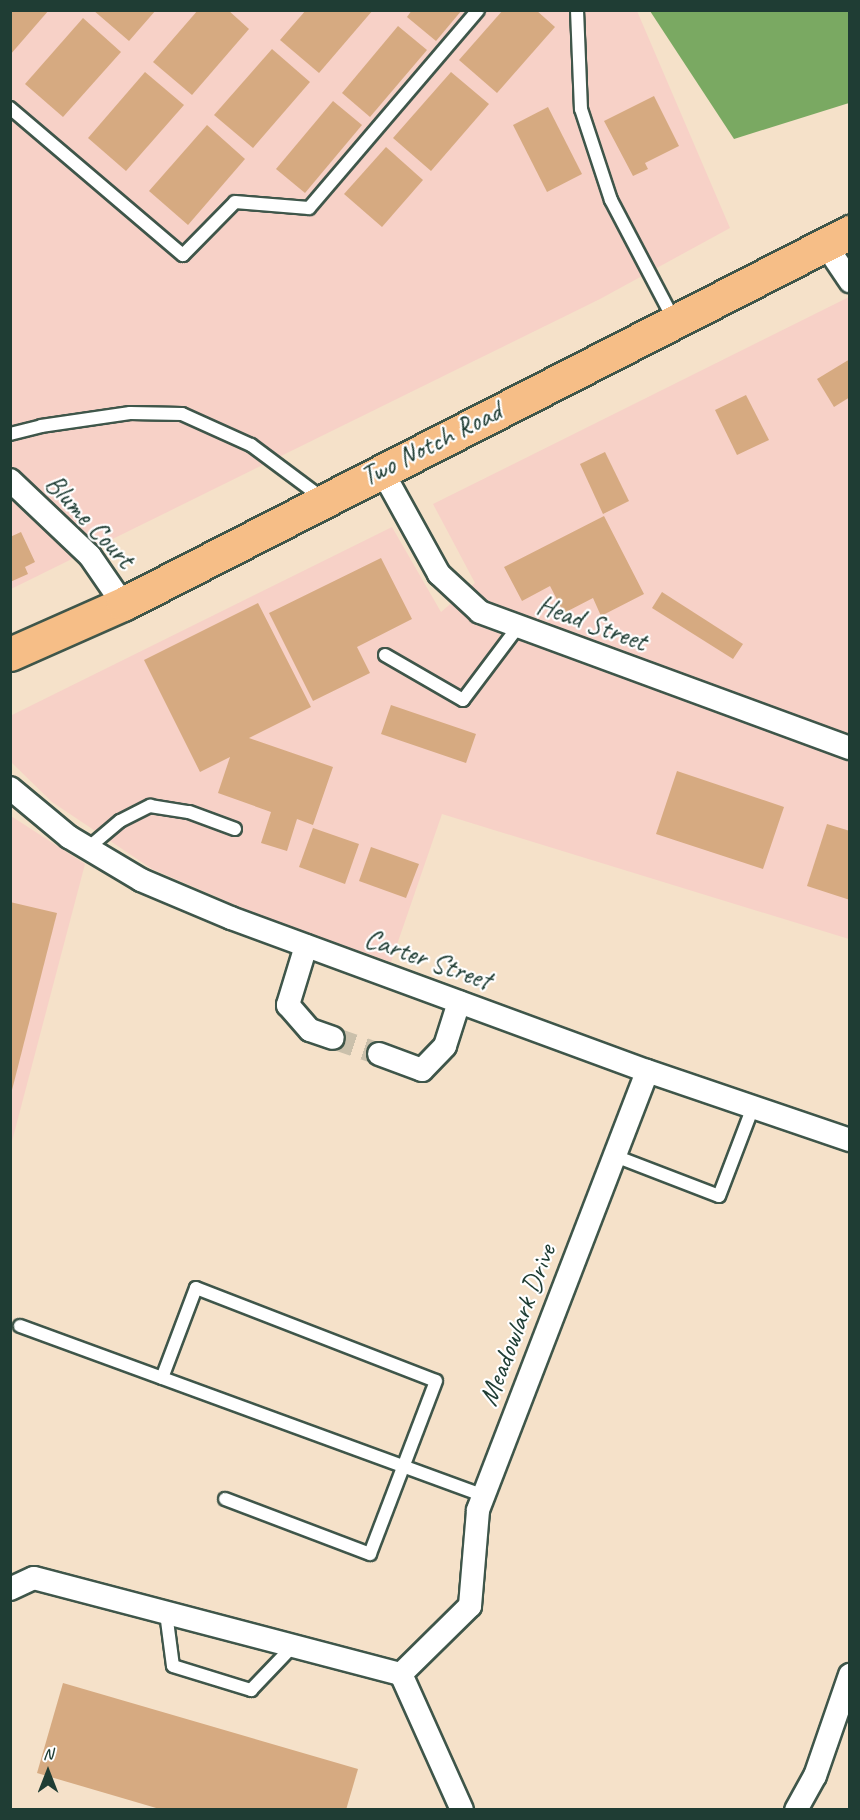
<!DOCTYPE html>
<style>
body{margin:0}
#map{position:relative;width:860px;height:1820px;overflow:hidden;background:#f5e1c9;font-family:Caveat,sans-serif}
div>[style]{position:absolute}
.built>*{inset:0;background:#f7d1c7}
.forest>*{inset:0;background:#7aa962}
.building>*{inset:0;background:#d6aa81}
.minor-tunnel>*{height:22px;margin-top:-11px;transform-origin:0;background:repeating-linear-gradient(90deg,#cac0ab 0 22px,transparent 0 33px)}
.roads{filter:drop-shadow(2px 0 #3f564a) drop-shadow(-2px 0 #3f564a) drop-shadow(0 2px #3f564a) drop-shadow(0 -2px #3f564a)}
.service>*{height:12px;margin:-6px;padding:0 6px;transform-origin:6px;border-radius:6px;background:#fff}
.minor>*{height:22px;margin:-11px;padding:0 11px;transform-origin:11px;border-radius:11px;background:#fff}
.primary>*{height:33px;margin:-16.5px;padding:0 16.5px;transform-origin:16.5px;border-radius:16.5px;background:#f6be87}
span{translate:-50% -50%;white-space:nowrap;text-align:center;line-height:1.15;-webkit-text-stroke:4.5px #fff;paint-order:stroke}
.street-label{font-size:28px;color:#1f3d34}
.frame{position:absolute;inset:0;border:12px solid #1f3d34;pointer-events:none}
.north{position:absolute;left:18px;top:1742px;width:60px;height:60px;-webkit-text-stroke:4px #fff;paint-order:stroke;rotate:0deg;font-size:16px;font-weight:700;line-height:24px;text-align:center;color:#1f3d34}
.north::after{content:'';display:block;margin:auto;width:21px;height:27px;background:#1f3d34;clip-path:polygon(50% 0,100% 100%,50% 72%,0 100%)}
</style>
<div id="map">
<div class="built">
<i style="clip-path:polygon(11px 11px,637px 11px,730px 228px,600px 299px,11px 589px)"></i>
<i style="clip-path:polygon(849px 297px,849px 939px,442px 814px,391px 962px,273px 921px,152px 869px,52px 802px,11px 762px,10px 716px,392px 527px,441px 612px,475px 583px,433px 504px)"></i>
<i style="clip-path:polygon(11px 816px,85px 864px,11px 1145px)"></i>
</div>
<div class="forest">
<i style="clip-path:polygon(650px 11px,849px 11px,849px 103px,734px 139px)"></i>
</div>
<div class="building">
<i style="clip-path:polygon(10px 10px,49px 10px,10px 55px)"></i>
<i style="clip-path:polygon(93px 10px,156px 10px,129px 41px)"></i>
<i style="clip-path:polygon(198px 10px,228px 10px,249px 29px,192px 95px,153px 62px)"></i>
<i style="clip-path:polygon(306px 10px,373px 10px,319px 73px,280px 40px)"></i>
<i style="clip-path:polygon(412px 10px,462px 10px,436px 41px,407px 17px)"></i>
<i style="clip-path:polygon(503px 10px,536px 10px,555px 27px,497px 93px,459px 60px)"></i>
<i style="clip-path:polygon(83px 18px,121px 52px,63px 117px,25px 84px)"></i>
<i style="clip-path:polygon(398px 26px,427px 50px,370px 117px,342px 93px)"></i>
<i style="clip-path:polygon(272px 49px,310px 82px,253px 148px,214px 115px)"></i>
<i style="clip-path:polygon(145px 72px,184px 105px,126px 171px,88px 138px)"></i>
<i style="clip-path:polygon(451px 72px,489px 104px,431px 171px,393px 138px)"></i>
<i style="clip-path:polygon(654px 96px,679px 146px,645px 163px,648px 169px,633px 176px,604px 121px)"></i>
<i style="clip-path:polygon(333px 101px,362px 125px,305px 193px,276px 169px)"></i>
<i style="clip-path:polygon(548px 107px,582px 174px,547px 192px,513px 125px)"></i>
<i style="clip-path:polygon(207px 125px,245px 159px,188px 225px,149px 191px)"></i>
<i style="clip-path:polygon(386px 147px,423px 180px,382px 227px,344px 194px)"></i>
<i style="clip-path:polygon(850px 359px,850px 397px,834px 407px,817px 379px)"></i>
<i style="clip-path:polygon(746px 395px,769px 440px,737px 455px,715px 410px)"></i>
<i style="clip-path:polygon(605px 452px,629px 501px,603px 514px,580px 464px)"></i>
<i style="clip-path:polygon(604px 516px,644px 594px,601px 616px,593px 598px,564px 613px,550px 586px,522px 601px,504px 567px)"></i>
<i style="clip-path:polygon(21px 532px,35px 562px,25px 567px,28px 574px,10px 582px,10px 537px)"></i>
<i style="clip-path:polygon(381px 558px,412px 619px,357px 647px,370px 673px,313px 701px,269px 613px)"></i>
<i style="clip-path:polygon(662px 592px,743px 644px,733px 659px,652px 608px)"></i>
<i style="clip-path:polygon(258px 603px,311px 707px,249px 738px,333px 767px,313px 825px,297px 819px,287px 851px,261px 843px,271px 812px,218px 793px,230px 757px,200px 772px,144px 660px)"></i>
<i style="clip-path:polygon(391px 705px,476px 734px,466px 763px,381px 734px)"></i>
<i style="clip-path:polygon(677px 771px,784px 807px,763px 869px,656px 834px)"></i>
<i style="clip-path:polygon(827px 824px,850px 831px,850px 900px,807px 886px)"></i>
<i style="clip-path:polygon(313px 828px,359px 844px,345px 884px,299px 867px)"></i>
<i style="clip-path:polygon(371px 847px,419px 864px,406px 898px,359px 881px)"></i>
<i style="clip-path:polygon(10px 902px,57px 913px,11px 1094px,10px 1094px)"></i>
<i style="clip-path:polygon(63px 1683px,358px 1769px,346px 1810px,163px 1810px,37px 1773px)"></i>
</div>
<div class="minor-tunnel">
<i style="left:333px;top:1038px;width:49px;rotate:19.2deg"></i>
</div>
<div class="roads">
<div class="service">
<i style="left:577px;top:10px;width:99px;rotate:87.7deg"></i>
<i style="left:581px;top:109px;width:96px;rotate:71.8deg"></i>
<i style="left:611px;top:200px;width:136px;rotate:62.3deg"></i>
<i style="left:10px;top:108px;width:227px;rotate:40.4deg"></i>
<i style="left:183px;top:255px;width:74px;rotate:-45.5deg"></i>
<i style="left:235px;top:202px;width:74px;rotate:4.6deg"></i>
<i style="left:309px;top:208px;width:260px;rotate:-49.5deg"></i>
<i style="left:10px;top:434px;width:32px;rotate:-14deg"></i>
<i style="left:41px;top:426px;width:90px;rotate:-8.3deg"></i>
<i style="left:130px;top:413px;width:52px;rotate:1.1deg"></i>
<i style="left:182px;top:414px;width:76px;rotate:24.2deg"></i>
<i style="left:251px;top:445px;width:89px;rotate:36.7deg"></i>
<i style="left:385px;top:655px;width:90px;rotate:30deg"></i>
<i style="left:463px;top:700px;width:90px;rotate:-53.1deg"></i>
<i style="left:88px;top:848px;width:42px;rotate:-40.2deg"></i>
<i style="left:120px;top:821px;width:34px;rotate:-27deg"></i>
<i style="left:150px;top:806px;width:39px;rotate:9deg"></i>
<i style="left:189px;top:812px;width:49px;rotate:20.3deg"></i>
<i style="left:615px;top:1156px;width:111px;rotate:21deg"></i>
<i style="left:719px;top:1196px;width:95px;rotate:-69.1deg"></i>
<i style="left:20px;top:1326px;width:494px;rotate:20.1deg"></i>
<i style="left:162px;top:1378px;width:96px;rotate:-69.3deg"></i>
<i style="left:196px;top:1288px;width:257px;rotate:21.2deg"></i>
<i style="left:436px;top:1381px;width:185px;rotate:110.9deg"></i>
<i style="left:370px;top:1554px;width:155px;rotate:-159.2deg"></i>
<i style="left:166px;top:1613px;width:53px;rotate:82.5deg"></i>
<i style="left:173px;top:1666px;width:82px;rotate:17.1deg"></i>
<i style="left:251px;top:1690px;width:61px;rotate:-46.3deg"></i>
</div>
<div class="minor">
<i style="left:825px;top:244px;width:45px;rotate:56deg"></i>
<i style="left:381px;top:469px;width:120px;rotate:61.1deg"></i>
<i style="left:439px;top:574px;width:56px;rotate:42.8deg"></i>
<i style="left:480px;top:612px;width:394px;rotate:20.2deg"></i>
<i style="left:10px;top:480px;width:110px;rotate:43.5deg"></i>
<i style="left:90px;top:556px;width:58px;rotate:55.5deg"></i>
<i style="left:10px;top:788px;width:77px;rotate:39.7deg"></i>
<i style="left:69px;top:837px;width:84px;rotate:30.8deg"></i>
<i style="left:141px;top:880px;width:98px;rotate:22.9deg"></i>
<i style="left:231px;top:918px;width:443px;rotate:20.2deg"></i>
<i style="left:647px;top:1071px;width:214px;rotate:18.8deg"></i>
<i style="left:306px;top:946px;width:62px;rotate:107deg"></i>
<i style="left:288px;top:1005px;width:33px;rotate:49deg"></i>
<i style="left:310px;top:1030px;width:24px;rotate:19deg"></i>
<i style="left:379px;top:1054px;width:46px;rotate:20.4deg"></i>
<i style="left:422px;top:1070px;width:33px;rotate:-46deg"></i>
<i style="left:445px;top:1046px;width:46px;rotate:-72.3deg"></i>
<i style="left:10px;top:1589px;width:26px;rotate:-25deg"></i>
<i style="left:34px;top:1578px;width:379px;rotate:14.7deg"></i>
<i style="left:401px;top:1674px;width:149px;rotate:65.8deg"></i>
<i style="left:401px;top:1674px;width:97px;rotate:-44.6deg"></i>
<i style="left:470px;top:1606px;width:96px;rotate:-85.2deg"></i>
<i style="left:478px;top:1510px;width:470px;rotate:-68.9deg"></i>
<i style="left:796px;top:1810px;width:39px;rotate:-61deg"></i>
<i style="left:815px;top:1776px;width:107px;rotate:-70.9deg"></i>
</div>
<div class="primary">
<i style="left:10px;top:654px;width:124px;rotate:-23.9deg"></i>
<i style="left:123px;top:604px;width:817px;rotate:-27.1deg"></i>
</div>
</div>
<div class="street-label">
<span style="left:431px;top:444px;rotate:-27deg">Two Notch Road</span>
<span style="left:90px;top:521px;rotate:47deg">Blume Court</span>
<span style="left:592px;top:623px;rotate:20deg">Head Street</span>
<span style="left:428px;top:959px;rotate:20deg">Carter Street</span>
<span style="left:517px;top:1325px;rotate:-69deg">Meadowlark Drive</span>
</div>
<div class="frame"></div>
<div class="north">N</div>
</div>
